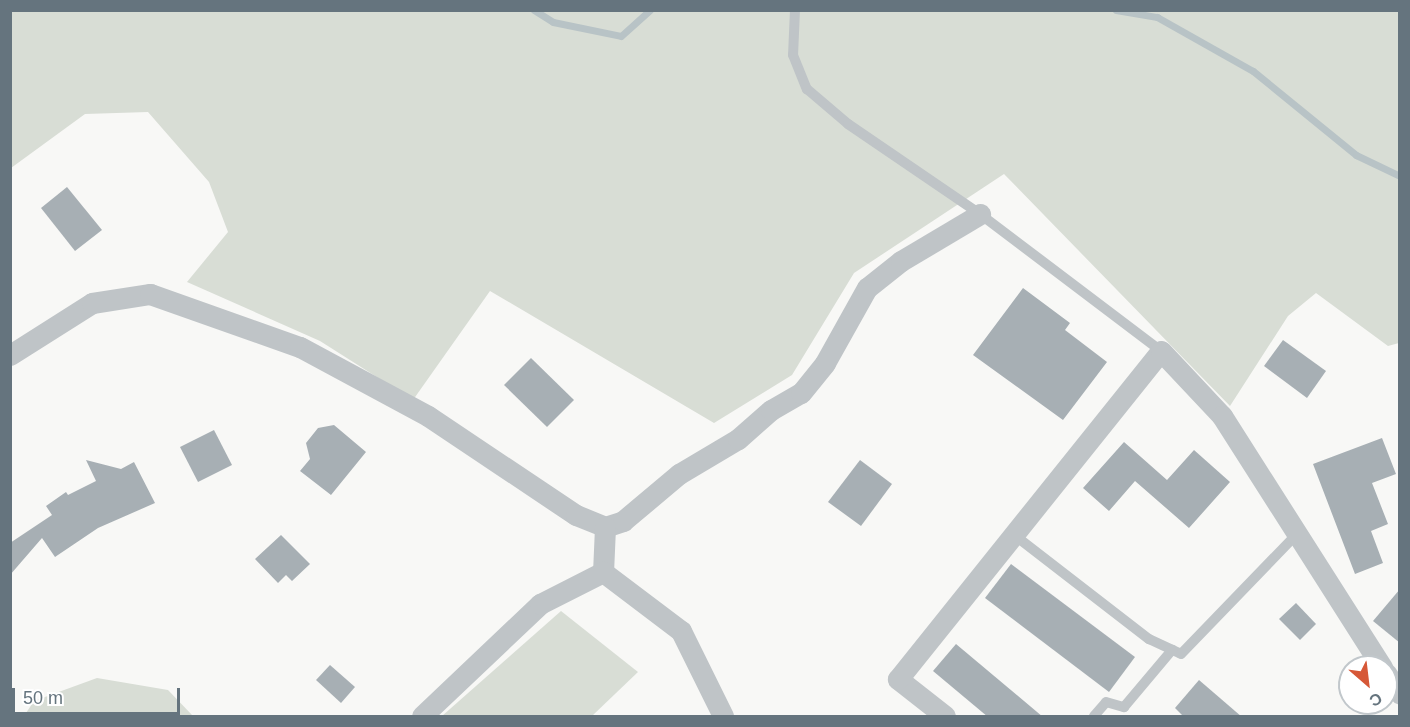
<!DOCTYPE html>
<meta charset="utf-8">
<style>
body{margin:0}
#map{position:relative;width:1410px;height:727px;overflow:hidden;background:#f8f8f6;font-family:Arial,sans-serif}
div>[style]{position:absolute}
.green>*{inset:0;background:#d8ddd5}
.stream>*{height:7px;margin:-3.5px;padding:0 3.5px;transform-origin:3.5px;border-radius:3.5px;background:#b8c3c6}
.building>*{inset:0;background:#a7afb4}
.service>*{height:10px;margin:-5px;padding:0 5px;transform-origin:5px;border-radius:5px;background:#bfc4c7}
.minor>*{height:21px;margin:-10.5px;padding:0 10.5px;transform-origin:10.5px;border-radius:10.5px;background:#bfc4c7}
span{translate:-50% -50%;white-space:nowrap;text-align:center;line-height:1.15;-webkit-text-stroke:6px #fff;paint-order:stroke}
.frame{position:absolute;inset:0;border:12px solid #65747e;pointer-events:none}
.north{position:absolute;left:1338px;top:655px;width:60px;height:60px;box-sizing:border-box;background:#fff;border:2px solid #c1c7cb;border-radius:50%;rotate:152deg;font-size:16px;font-weight:700;line-height:24px;text-align:center;color:#65747e}
.north::after{content:'';display:block;margin:auto;width:21px;height:27px;background:#d65837;clip-path:polygon(50% 0,100% 100%,50% 72%,0 100%)}
.scale{position:absolute;left:12px;top:688px;width:168px;height:27px;box-sizing:border-box;border:3px solid #65747e;border-top:0;padding-left:8px;font-size:18px;line-height:21px;white-space:nowrap;color:#65747e;-webkit-text-stroke:4px #fff;paint-order:stroke}
</style>
<div id="map">
<div class="green">
<i style="clip-path:polygon(11px 11px,1399px 11px,1399px 343px,1388px 346px,1316px 293px,1288px 316px,1230px 406px,1004px 174px,854px 273px,792px 375px,714px 423px,490px 291px,413px 400px,320px 341px,187px 282px,228px 232px,209px 182px,148px 112px,85px 114px,11px 168px)"></i>
<i style="clip-path:polygon(561px 611px,638px 672px,592px 716px,442px 716px)"></i>
<i style="clip-path:polygon(97px 678px,168px 690px,193px 716px,24px 716px,34px 701px)"></i>
</div>
<div class="stream">
<i style="left:534px;top:10px;width:22px;rotate:32deg"></i>
<i style="left:553px;top:22px;width:69px;rotate:11.6deg"></i>
<i style="left:621px;top:36px;width:39px;rotate:-42deg"></i>
<i style="left:1116px;top:10px;width:42px;rotate:9.7deg"></i>
<i style="left:1157px;top:17px;width:110px;rotate:29.4deg"></i>
<i style="left:1253px;top:71px;width:133px;rotate:39.2deg"></i>
<i style="left:1356px;top:155px;width:49px;rotate:25.5deg"></i>
</div>
<div class="building">
<i style="clip-path:polygon(67px 187px,102px 230px,75px 251px,41px 208px)"></i>
<i style="clip-path:polygon(1023px 288px,1070px 323px,1065px 330px,1107px 362px,1063px 420px,973px 355px)"></i>
<i style="clip-path:polygon(1283px 340px,1326px 371px,1307px 398px,1264px 366px)"></i>
<i style="clip-path:polygon(531px 358px,574px 400px,547px 427px,504px 385px)"></i>
<i style="clip-path:polygon(334px 425px,366px 452px,331px 495px,300px 471px,310px 459px,306px 443px,318px 428px)"></i>
<i style="clip-path:polygon(214px 430px,232px 465px,198px 482px,180px 447px)"></i>
<i style="clip-path:polygon(1382px 438px,1396px 474px,1372px 483px,1388px 524px,1371px 531px,1383px 563px,1355px 574px,1313px 464px)"></i>
<i style="clip-path:polygon(1124px 442px,1167px 480px,1194px 450px,1230px 482px,1189px 528px,1135px 481px,1109px 511px,1083px 488px)"></i>
<i style="clip-path:polygon(86px 460px,121px 469px,134px 462px,155px 503px,98px 528px,55px 557px,42px 538px,10px 575px,10px 543px,52px 515px,46px 506px,66px 492px,68px 495px,96px 481px)"></i>
<i style="clip-path:polygon(860px 460px,892px 484px,861px 526px,828px 502px)"></i>
<i style="clip-path:polygon(281px 535px,310px 564px,292px 581px,286px 575px,278px 583px,255px 559px)"></i>
<i style="clip-path:polygon(1011px 564px,1135px 657px,1109px 692px,985px 598px)"></i>
<i style="clip-path:polygon(1400px 589px,1400px 643px,1373px 621px)"></i>
<i style="clip-path:polygon(1296px 603px,1316px 624px,1300px 640px,1279px 619px)"></i>
<i style="clip-path:polygon(956px 644px,1043px 717px,988px 717px,933px 671px)"></i>
<i style="clip-path:polygon(330px 665px,355px 687px,341px 703px,316px 680px)"></i>
<i style="clip-path:polygon(1199px 680px,1242px 717px,1184px 717px,1175px 708px)"></i>
</div>
<div class="service">
<i style="left:795px;top:10px;width:45px;rotate:92.5deg"></i>
<i style="left:793px;top:55px;width:37px;rotate:68deg"></i>
<i style="left:807px;top:89px;width:54px;rotate:40.5deg"></i>
<i style="left:848px;top:124px;width:160px;rotate:34.3deg"></i>
<i style="left:980px;top:214px;width:227px;rotate:37.1deg"></i>
<i style="left:1013px;top:534px;width:172px;rotate:37.7deg"></i>
<i style="left:1149px;top:639px;width:35px;rotate:25deg"></i>
<i style="left:1181px;top:654px;width:167px;rotate:-46deg"></i>
<i style="left:1094px;top:716px;width:18px;rotate:-49deg"></i>
<i style="left:1106px;top:702px;width:19px;rotate:16deg"></i>
<i style="left:1124px;top:707px;width:75px;rotate:-49.9deg"></i>
</div>
<div class="minor">
<i style="left:10px;top:355px;width:97px;rotate:-32.4deg"></i>
<i style="left:92px;top:303px;width:59px;rotate:-8.8deg"></i>
<i style="left:150px;top:294px;width:159px;rotate:19.5deg"></i>
<i style="left:300px;top:347px;width:145px;rotate:28.3deg"></i>
<i style="left:428px;top:416px;width:178px;rotate:33.8deg"></i>
<i style="left:576px;top:515px;width:31px;rotate:22deg"></i>
<i style="left:605px;top:527px;width:19px;rotate:-18deg"></i>
<i style="left:623px;top:521px;width:73px;rotate:-40deg"></i>
<i style="left:679px;top:474px;width:69px;rotate:-30.7deg"></i>
<i style="left:738px;top:439px;width:44px;rotate:-41.3deg"></i>
<i style="left:771px;top:410px;width:34px;rotate:-30deg"></i>
<i style="left:801px;top:393px;width:38px;rotate:-51deg"></i>
<i style="left:825px;top:363px;width:86px;rotate:-60.8deg"></i>
<i style="left:867px;top:288px;width:43px;rotate:-38.5deg"></i>
<i style="left:901px;top:261px;width:92px;rotate:-30.7deg"></i>
<i style="left:605px;top:527px;width:45px;rotate:92.5deg"></i>
<i style="left:603px;top:572px;width:98px;rotate:37.1deg"></i>
<i style="left:681px;top:631px;width:95px;rotate:63.7deg"></i>
<i style="left:1386px;top:673px;width:25px;rotate:56deg"></i>
<i style="left:422px;top:716px;width:163px;rotate:-43.5deg"></i>
<i style="left:540px;top:604px;width:71px;rotate:-26.9deg"></i>
<i style="left:945px;top:716px;width:60px;rotate:-141.8deg"></i>
<i style="left:898px;top:679px;width:420px;rotate:-51.3deg"></i>
<i style="left:1161px;top:351px;width:89px;rotate:46.8deg"></i>
<i style="left:1222px;top:416px;width:298px;rotate:57.5deg"></i>
</div>
<div class="frame"></div>
<div class="north">С</div>
<div class="scale">50 m</div>
</div>
